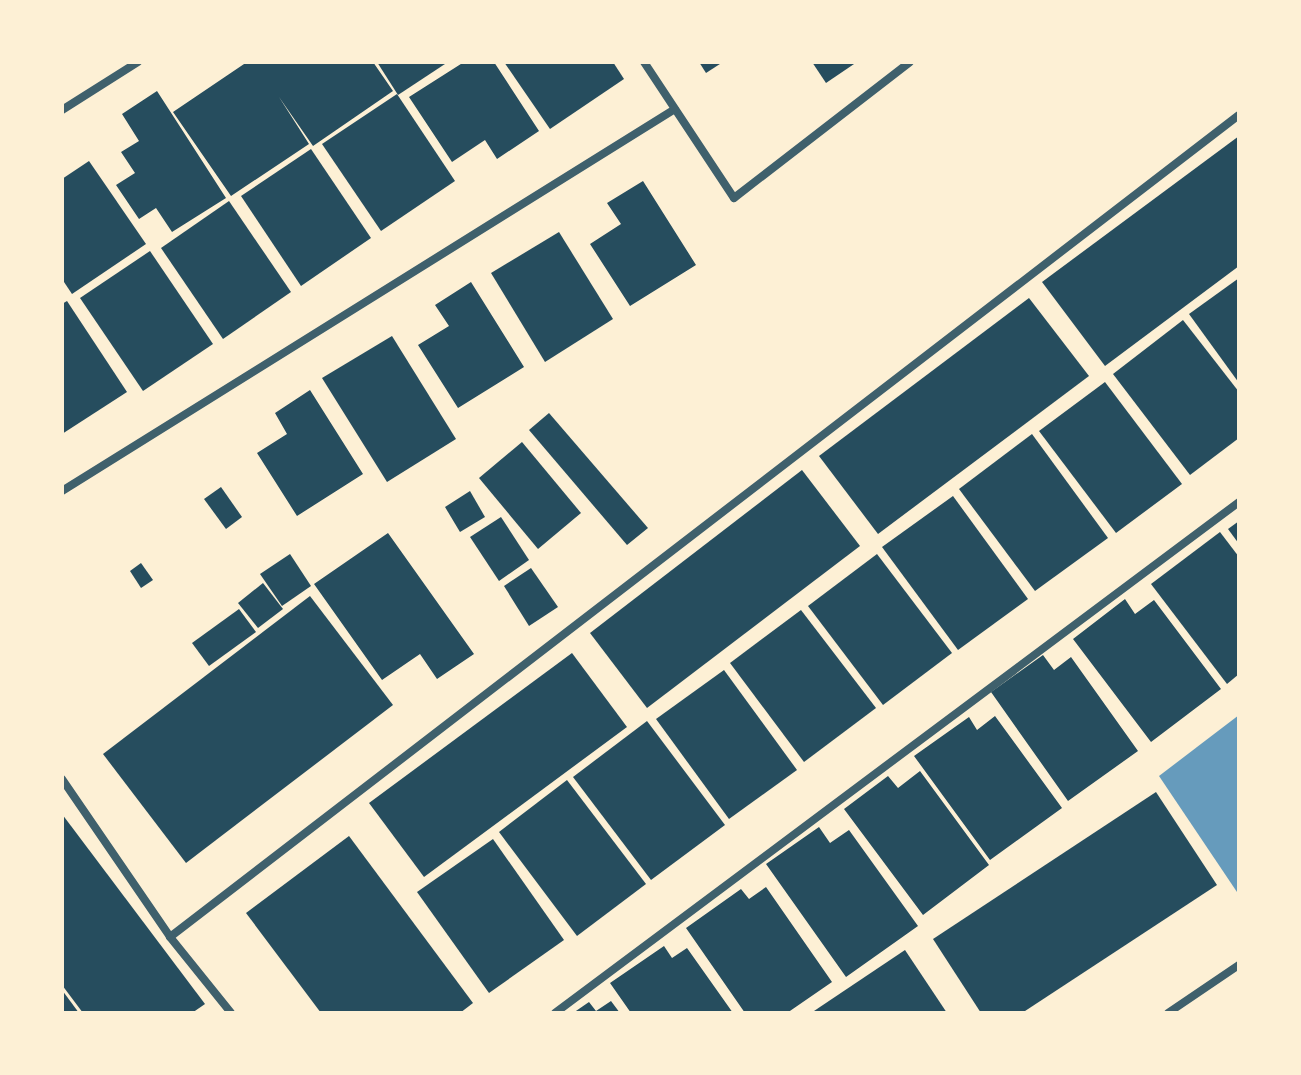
<!DOCTYPE html>
<style>
body{margin:0}
#map{position:relative;width:1301px;height:1075px;overflow:hidden;background:#fdf0d5;font-family:Manrope,sans-serif}
div>[style]{position:absolute}
.water>*{inset:0;background:#669bbc}
.building>*{inset:0;background:#264d5e}
.minor>*{height:8px;margin:-4px;padding:0 4px;transform-origin:4px;border-radius:4px;background:#3f606c}
span{translate:-50% -50%;white-space:nowrap;text-align:center;line-height:1.15;-webkit-text-stroke:8px #fdf0d5;paint-order:stroke}
.frame{position:absolute;inset:0;border:64px solid #fdf0d5;pointer-events:none}
</style>
<div id="map">
<div class="water">
<i style="clip-path:polygon(1239px 715px,1239px 895px,1159px 776px)"></i>
</div>
<div class="building">
<i style="clip-path:polygon(247px 62px,373px 62px,393px 91px,313px 146px,279px 97px,309px 144px,231px 196px,173px 112px)"></i>
<i style="clip-path:polygon(377px 62px,448px 62px,398px 95px)"></i>
<i style="clip-path:polygon(464px 62px,494px 62px,539px 131px,497px 159px,485px 140px,452px 162px,409px 97px)"></i>
<i style="clip-path:polygon(504px 62px,613px 62px,624px 79px,550px 129px)"></i>
<i style="clip-path:polygon(699px 62px,723px 62px,706px 73px)"></i>
<i style="clip-path:polygon(812px 62px,857px 62px,826px 83px)"></i>
<i style="clip-path:polygon(157px 91px,226px 198px,172px 232px,156px 208px,139px 219px,116px 185px,135px 173px,121px 152px,139px 141px,122px 114px)"></i>
<i style="clip-path:polygon(397px 94px,455px 181px,381px 231px,322px 144px)"></i>
<i style="clip-path:polygon(1239px 136px,1239px 266px,1105px 366px,1042px 282px)"></i>
<i style="clip-path:polygon(311px 149px,371px 238px,301px 286px,241px 196px)"></i>
<i style="clip-path:polygon(89px 161px,146px 244px,72px 294px,62px 279px,62px 179px)"></i>
<i style="clip-path:polygon(643px 181px,696px 265px,630px 306px,590px 244px,621px 224px,607px 203px)"></i>
<i style="clip-path:polygon(229px 201px,291px 292px,223px 339px,161px 248px)"></i>
<i style="clip-path:polygon(559px 232px,613px 319px,545px 362px,491px 273px)"></i>
<i style="clip-path:polygon(150px 251px,213px 344px,143px 391px,80px 298px)"></i>
<i style="clip-path:polygon(1239px 278px,1239px 383px,1189px 314px)"></i>
<i style="clip-path:polygon(471px 282px,524px 367px,458px 408px,418px 345px,449px 326px,435px 305px)"></i>
<i style="clip-path:polygon(1029px 298px,1089px 376px,878px 534px,819px 456px)"></i>
<i style="clip-path:polygon(67px 301px,127px 392px,62px 434px,62px 304px)"></i>
<i style="clip-path:polygon(1183px 320px,1239px 392px,1239px 438px,1190px 475px,1113px 374px)"></i>
<i style="clip-path:polygon(392px 336px,456px 439px,387px 482px,322px 378px)"></i>
<i style="clip-path:polygon(1105px 382px,1182px 484px,1116px 533px,1039px 431px)"></i>
<i style="clip-path:polygon(310px 390px,363px 474px,297px 516px,257px 453px,287px 434px,275px 413px)"></i>
<i style="clip-path:polygon(549px 413px,648px 528px,627px 545px,529px 430px)"></i>
<i style="clip-path:polygon(1032px 434px,1108px 538px,1035px 591px,959px 489px)"></i>
<i style="clip-path:polygon(522px 442px,581px 513px,538px 549px,479px 478px)"></i>
<i style="clip-path:polygon(802px 470px,860px 546px,647px 708px,590px 633px)"></i>
<i style="clip-path:polygon(221px 487px,242px 517px,226px 529px,204px 499px)"></i>
<i style="clip-path:polygon(470px 491px,485px 517px,460px 532px,445px 507px)"></i>
<i style="clip-path:polygon(953px 496px,1028px 599px,958px 650px,882px 547px)"></i>
<i style="clip-path:polygon(501px 517px,529px 560px,499px 581px,470px 537px)"></i>
<i style="clip-path:polygon(1239px 521px,1239px 544px,1228px 529px)"></i>
<i style="clip-path:polygon(1220px 532px,1239px 557px,1239px 674px,1227px 684px,1151px 584px)"></i>
<i style="clip-path:polygon(388px 533px,474px 654px,437px 679px,420px 654px,382px 680px,314px 584px)"></i>
<i style="clip-path:polygon(290px 554px,311px 586px,282px 606px,260px 574px)"></i>
<i style="clip-path:polygon(877px 554px,952px 653px,883px 705px,808px 606px)"></i>
<i style="clip-path:polygon(141px 563px,153px 580px,141px 588px,130px 571px)"></i>
<i style="clip-path:polygon(531px 568px,558px 607px,529px 626px,504px 586px)"></i>
<i style="clip-path:polygon(263px 583px,283px 609px,258px 628px,238px 603px)"></i>
<i style="clip-path:polygon(310px 596px,393px 705px,186px 863px,103px 754px)"></i>
<i style="clip-path:polygon(1125px 599px,1135px 614px,1154px 600px,1221px 689px,1151px 742px,1073px 639px)"></i>
<i style="clip-path:polygon(239px 609px,256px 632px,209px 666px,192px 643px)"></i>
<i style="clip-path:polygon(801px 610px,876px 708px,804px 762px,730px 663px)"></i>
<i style="clip-path:polygon(572px 653px,627px 727px,424px 877px,369px 803px)"></i>
<i style="clip-path:polygon(1043px 655px,1054px 670px,1071px 657px,1138px 751px,1068px 801px,991px 692px)"></i>
<i style="clip-path:polygon(724px 670px,797px 770px,729px 819px,656px 719px)"></i>
<i style="clip-path:polygon(995px 716px,1062px 808px,990px 860px,914px 756px,969px 717px,977px 730px)"></i>
<i style="clip-path:polygon(647px 721px,725px 825px,651px 880px,573px 777px)"></i>
<i style="clip-path:polygon(920px 771px,989px 865px,923px 915px,844px 809px,888px 776px,898px 788px)"></i>
<i style="clip-path:polygon(567px 780px,646px 884px,577px 936px,499px 832px)"></i>
<i style="clip-path:polygon(1156px 792px,1217px 885px,1022px 1013px,981px 1013px,933px 939px)"></i>
<i style="clip-path:polygon(62px 814px,205px 1004px,192px 1013px,83px 1013px,62px 985px)"></i>
<i style="clip-path:polygon(819px 827px,830px 843px,849px 830px,918px 926px,846px 977px,766px 864px)"></i>
<i style="clip-path:polygon(349px 836px,473px 1003px,460px 1013px,321px 1013px,246px 913px)"></i>
<i style="clip-path:polygon(493px 839px,564px 940px,489px 993px,417px 892px)"></i>
<i style="clip-path:polygon(766px 887px,832px 982px,787px 1013px,745px 1013px,686px 928px,741px 889px,749px 899px)"></i>
<i style="clip-path:polygon(664px 946px,672px 958px,687px 948px,733px 1013px,631px 1013px,610px 983px)"></i>
<i style="clip-path:polygon(905px 950px,947px 1013px,811px 1013px)"></i>
<i style="clip-path:polygon(62px 990px,79px 1013px,62px 1013px)"></i>
<i style="clip-path:polygon(611px 1001px,620px 1013px,573px 1013px,589px 1002px,596px 1011px)"></i>
</div>
<div class="minor">
<i style="left:644px;top:62px;width:163px;rotate:56.5deg"></i>
<i style="left:734px;top:198px;width:222px;rotate:-37.7deg"></i>
<i style="left:62px;top:110px;width:90px;rotate:-32.3deg"></i>
<i style="left:62px;top:491px;width:722px;rotate:-31.93deg"></i>
<i style="left:62px;top:779px;width:191px;rotate:55.6deg"></i>
<i style="left:170px;top:937px;width:97px;rotate:51.2deg"></i>
<i style="left:170px;top:937px;width:1348px;rotate:-37.56deg"></i>
<i style="left:555px;top:1013px;width:854px;rotate:-36.76deg"></i>
<i style="left:1168px;top:1013px;width:86px;rotate:-34.1deg"></i>
</div>
<div class="frame"></div>
</div>
